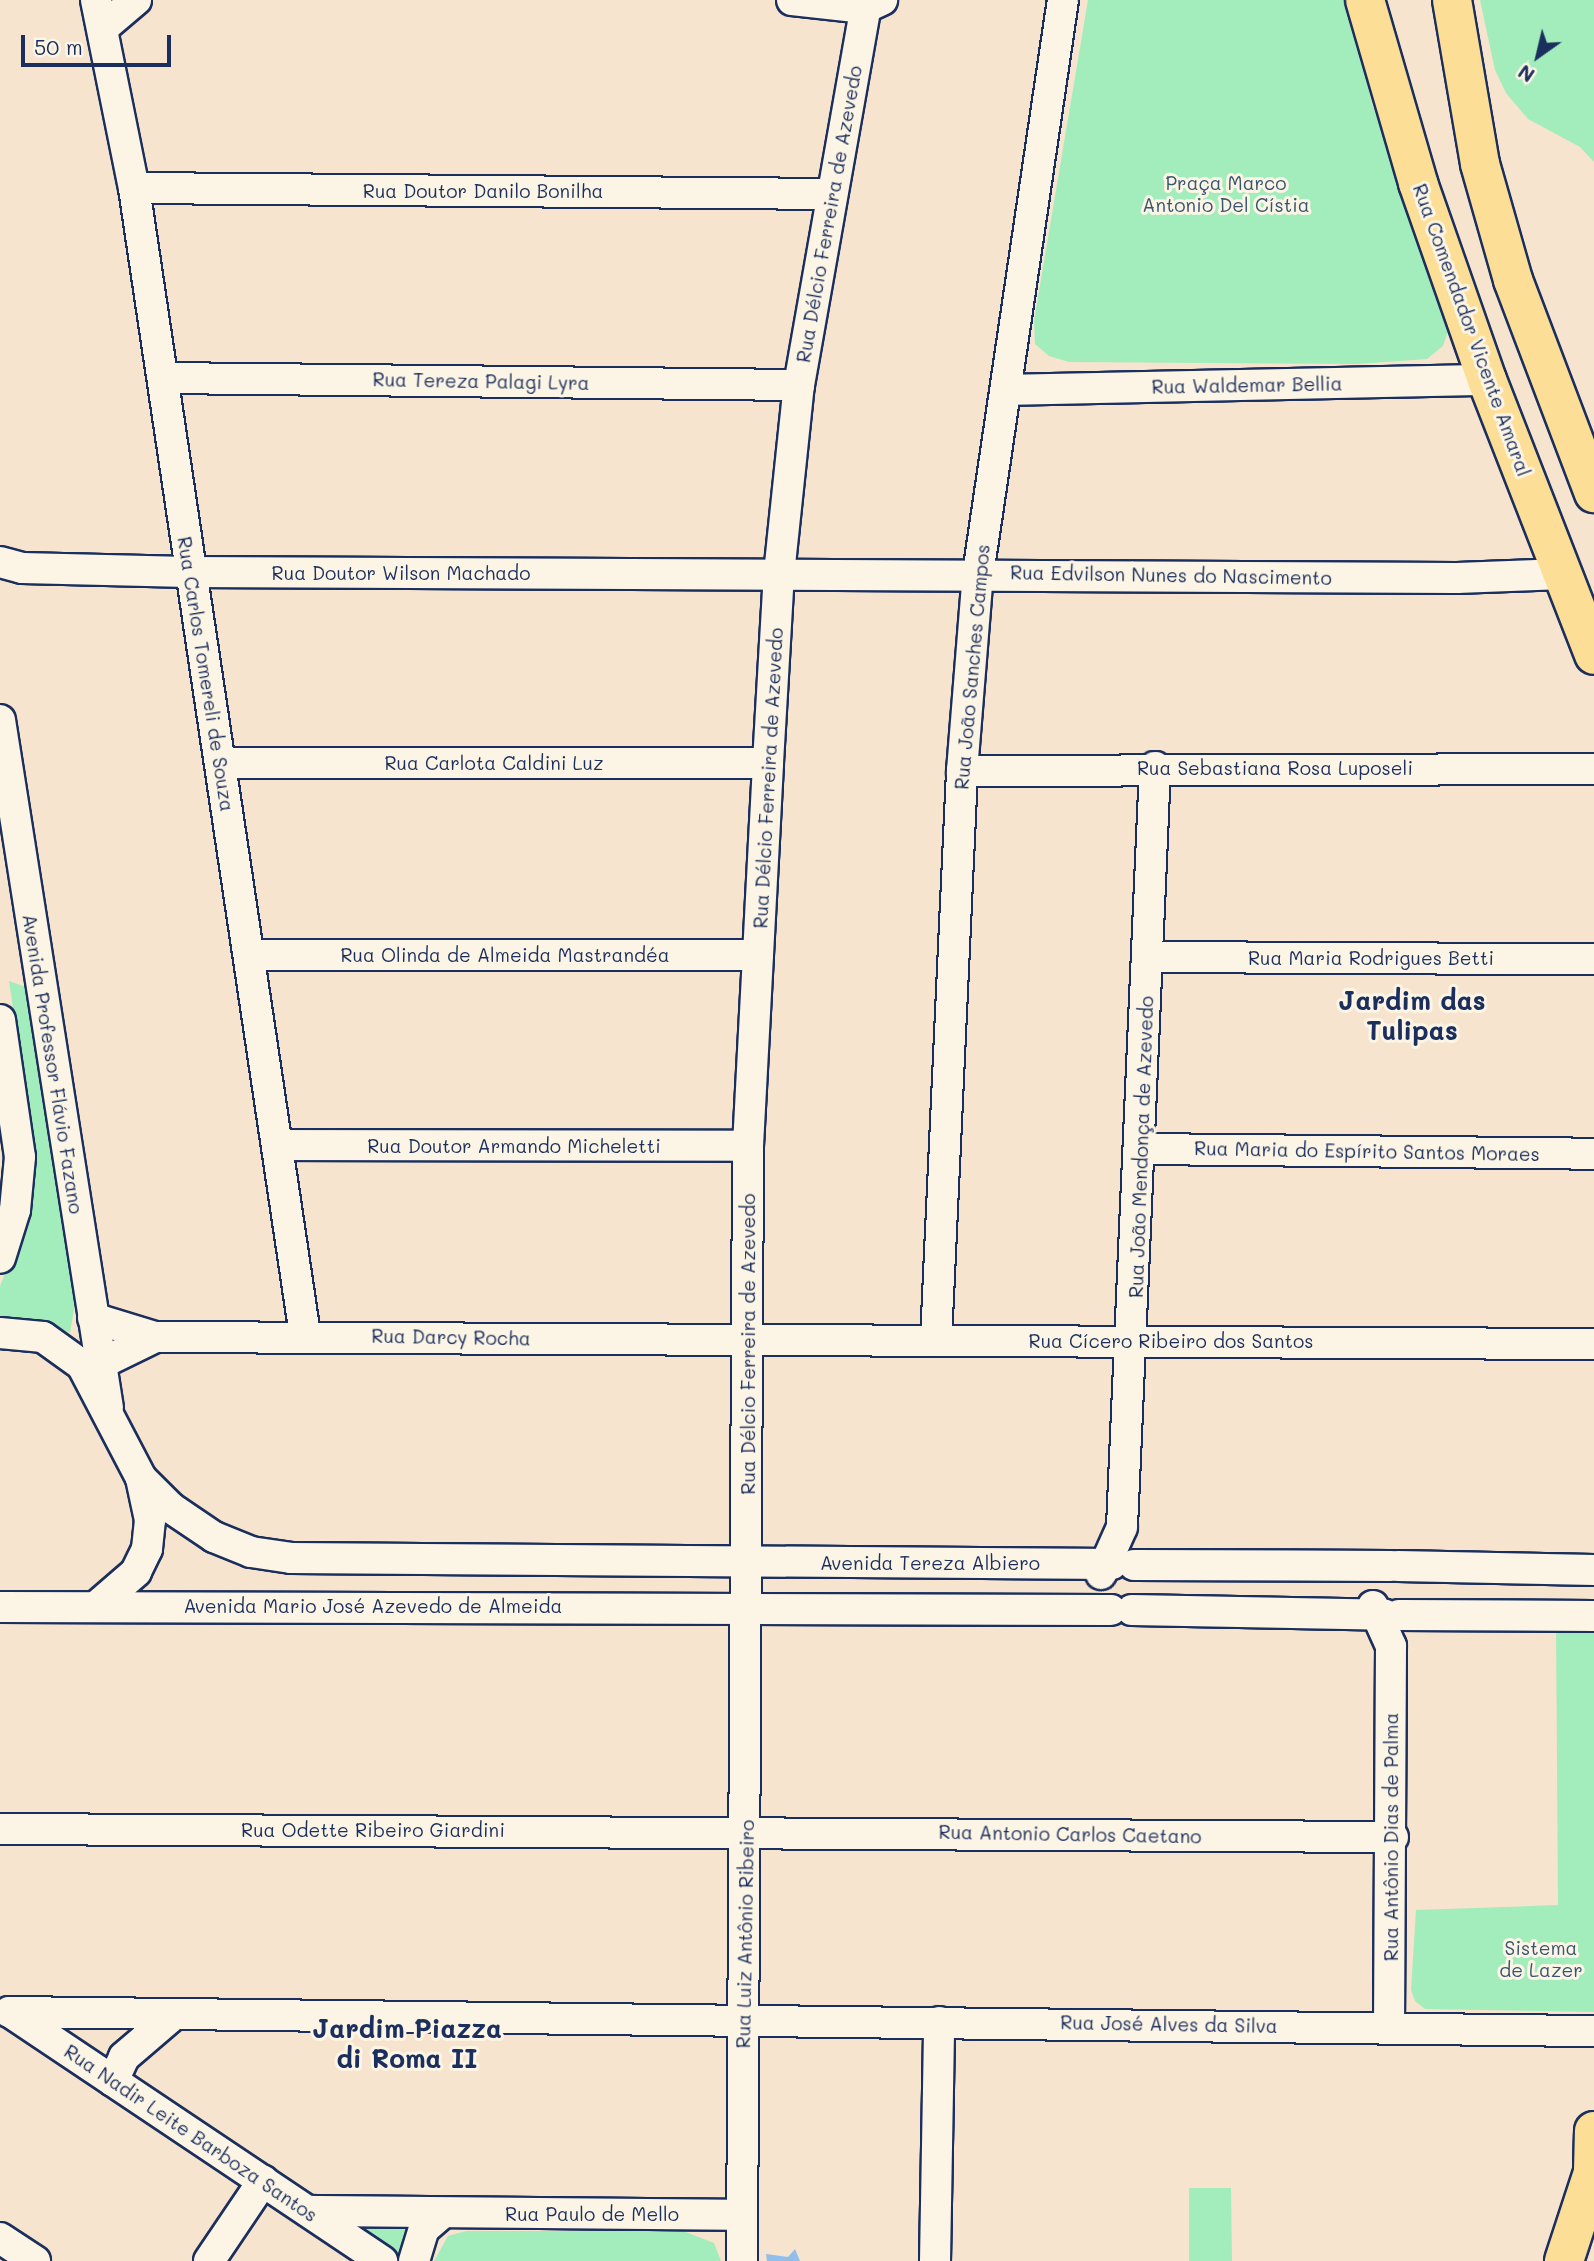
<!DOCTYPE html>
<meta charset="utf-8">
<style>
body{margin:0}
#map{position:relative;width:1594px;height:2261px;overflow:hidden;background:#f6e4ce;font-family:Mali,sans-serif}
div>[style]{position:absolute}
.green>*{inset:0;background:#a3edbc}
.water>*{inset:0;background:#91beeb}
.roads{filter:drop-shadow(2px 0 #1b2f5e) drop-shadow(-2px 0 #1b2f5e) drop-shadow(0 2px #1b2f5e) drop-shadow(0 -2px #1b2f5e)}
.minor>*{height:30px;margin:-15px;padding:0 15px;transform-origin:15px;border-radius:15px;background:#fcf5e5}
.major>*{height:38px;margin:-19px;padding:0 19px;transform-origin:19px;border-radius:19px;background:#fcde96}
span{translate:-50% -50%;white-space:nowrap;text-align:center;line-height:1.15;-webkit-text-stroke:6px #fcf5e5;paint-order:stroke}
.park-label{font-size:19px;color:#365571}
.street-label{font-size:19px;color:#1b2f5e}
.district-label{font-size:26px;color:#1b2f5e;font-weight:700}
.north{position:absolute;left:1503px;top:21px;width:70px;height:70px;-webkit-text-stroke:5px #fcf5e5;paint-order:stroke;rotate:214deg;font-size:19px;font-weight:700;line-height:28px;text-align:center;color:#1b2f5e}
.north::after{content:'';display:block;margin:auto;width:24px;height:32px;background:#1b2f5e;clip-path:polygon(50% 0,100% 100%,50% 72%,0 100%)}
.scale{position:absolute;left:21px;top:35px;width:150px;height:32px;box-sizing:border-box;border:4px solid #1b2f5e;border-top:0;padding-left:9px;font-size:21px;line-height:24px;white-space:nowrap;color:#1b2f5e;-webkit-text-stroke:5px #fcf5e5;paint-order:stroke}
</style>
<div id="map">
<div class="green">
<i style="clip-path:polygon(1088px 0,1348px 0,1372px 104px,1452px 319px,1443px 346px,1427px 359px,1358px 364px,1069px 362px,1049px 356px,1035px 344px,1034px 321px)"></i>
<i style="clip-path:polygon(1480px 0,1594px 0,1594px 162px,1580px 147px,1528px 119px,1506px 93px,1495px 70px)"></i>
<i style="clip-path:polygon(9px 981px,29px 988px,75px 1304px,70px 1333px,42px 1320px,0 1318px,0 1286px,23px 1228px,35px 1159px)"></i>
<i style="clip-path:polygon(1556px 1628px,1594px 1630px,1594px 2012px,1425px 2009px,1415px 2001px,1411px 1990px,1416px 1910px,1558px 1905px)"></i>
<i style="clip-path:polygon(1189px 2188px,1231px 2188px,1232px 2261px,1189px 2261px)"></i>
<i style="clip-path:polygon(363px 2225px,412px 2229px,404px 2260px,363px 2229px)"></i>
<i style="clip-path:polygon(466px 2231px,683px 2231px,714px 2243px,721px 2261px,434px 2261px,448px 2236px)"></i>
</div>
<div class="water">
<i style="clip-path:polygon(795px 2249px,800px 2261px,767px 2261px,766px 2254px,788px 2257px)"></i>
</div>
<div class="roads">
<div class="minor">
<i style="left:96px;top:0;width:192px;rotate:78.6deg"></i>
<i style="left:134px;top:188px;width:1160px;rotate:81.52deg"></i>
<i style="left:792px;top:0;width:73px;rotate:6.3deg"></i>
<i style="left:865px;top:8px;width:19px;rotate:-25deg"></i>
<i style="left:104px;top:27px;width:42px;rotate:-40.2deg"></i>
<i style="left:134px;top:188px;width:697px;rotate:0.49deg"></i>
<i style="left:163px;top:378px;width:636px;rotate:0.63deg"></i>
<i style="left:1006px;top:390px;width:481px;rotate:-1.2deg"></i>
<i style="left:0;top:562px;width:23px;rotate:15deg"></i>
<i style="left:22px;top:568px;width:166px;rotate:1.4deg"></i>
<i style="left:188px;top:572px;width:1269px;rotate:0.27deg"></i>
<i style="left:1457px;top:578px;width:106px;rotate:-2.2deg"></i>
<i style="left:0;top:720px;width:696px;rotate:81.08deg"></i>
<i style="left:220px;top:763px;width:548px"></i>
<i style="left:962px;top:771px;width:632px;rotate:-0.18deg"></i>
<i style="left:252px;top:955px;width:506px"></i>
<i style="left:1148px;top:957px;width:446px;rotate:0.3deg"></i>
<i style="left:0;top:1020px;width:138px;rotate:81.7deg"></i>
<i style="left:20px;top:1157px;width:53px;rotate:95.4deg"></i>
<i style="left:15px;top:1210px;width:50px;rotate:107.4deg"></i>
<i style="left:280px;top:1145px;width:468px;rotate:0.1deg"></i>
<i style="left:1141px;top:1149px;width:453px;rotate:0.6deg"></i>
<i style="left:93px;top:1318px;width:65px;rotate:17deg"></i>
<i style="left:155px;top:1337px;width:1439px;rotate:0.28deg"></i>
<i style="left:0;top:1333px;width:43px;rotate:5.3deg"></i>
<i style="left:43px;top:1337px;width:48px;rotate:35.7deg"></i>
<i style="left:82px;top:1365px;width:127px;rotate:62.4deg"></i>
<i style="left:141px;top:1478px;width:43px;rotate:77.9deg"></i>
<i style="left:150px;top:1520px;width:29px;rotate:96deg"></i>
<i style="left:147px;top:1549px;width:25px;rotate:116deg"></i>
<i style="left:136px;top:1572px;width:49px;rotate:139.1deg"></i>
<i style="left:936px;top:1340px;width:570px;rotate:-87.38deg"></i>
<i style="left:962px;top:771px;width:198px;rotate:-85.4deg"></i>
<i style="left:978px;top:574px;width:580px;rotate:-81.58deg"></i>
<i style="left:100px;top:1364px;width:61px;rotate:-26.1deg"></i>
<i style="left:141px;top:1478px;width:42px;rotate:45deg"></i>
<i style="left:171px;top:1508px;width:52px;rotate:34deg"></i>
<i style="left:214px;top:1537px;width:40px;rotate:22deg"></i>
<i style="left:251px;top:1552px;width:40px;rotate:8.5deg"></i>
<i style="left:291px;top:1558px;width:821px;rotate:0.42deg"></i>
<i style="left:1134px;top:1565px;width:257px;rotate:0.2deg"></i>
<i style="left:1398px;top:1566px;width:196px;rotate:1.2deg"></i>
<i style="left:1101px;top:1574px;width:51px;rotate:-65.9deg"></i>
<i style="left:1122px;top:1527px;width:761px;rotate:-87.51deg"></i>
<i style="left:1373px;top:1606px;width:44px;rotate:65.8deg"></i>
<i style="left:1391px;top:1646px;width:381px;rotate:90.3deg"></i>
<i style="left:0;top:1607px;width:1111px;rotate:0.15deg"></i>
<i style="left:1132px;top:1610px;width:253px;rotate:1.1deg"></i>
<i style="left:1399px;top:1615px;width:195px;rotate:0.3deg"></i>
<i style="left:0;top:1829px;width:1393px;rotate:0.33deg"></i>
<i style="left:9px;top:2012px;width:1585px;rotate:0.69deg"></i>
<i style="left:10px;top:2012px;width:448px;rotate:33.8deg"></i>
<i style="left:113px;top:2081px;width:26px;rotate:-65deg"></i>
<i style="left:124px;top:2057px;width:63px;rotate:-40.5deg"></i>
<i style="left:308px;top:2211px;width:434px;rotate:0.5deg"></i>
<i style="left:0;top:2238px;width:42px;rotate:33.3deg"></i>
<i style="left:209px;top:2261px;width:97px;rotate:-56deg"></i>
<i style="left:414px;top:2261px;width:34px;rotate:-73deg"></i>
<i style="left:424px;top:2229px;width:23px;rotate:-41deg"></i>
<i style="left:742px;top:2261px;width:1115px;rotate:-89.69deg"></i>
<i style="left:748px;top:1146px;width:384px;rotate:-87deg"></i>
<i style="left:768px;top:763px;width:189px;rotate:-86.7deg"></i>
<i style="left:779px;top:574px;width:190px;rotate:-84deg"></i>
<i style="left:799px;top:385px;width:391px;rotate:-80deg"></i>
<i style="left:935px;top:2261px;width:239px;rotate:-89deg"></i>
</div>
<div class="major">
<i style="left:1365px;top:0;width:191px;rotate:73.8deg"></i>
<i style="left:1418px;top:183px;width:209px;rotate:70.7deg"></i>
<i style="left:1487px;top:380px;width:295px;rotate:68.7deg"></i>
<i style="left:1452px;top:0;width:166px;rotate:80.3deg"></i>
<i style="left:1480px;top:164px;width:121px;rotate:74.1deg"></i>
<i style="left:1513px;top:280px;width:228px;rotate:69.2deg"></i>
<i style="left:1593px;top:2171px;width:40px;rotate:-88.6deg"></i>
<i style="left:1564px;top:2261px;width:97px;rotate:-71.9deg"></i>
</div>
</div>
<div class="park-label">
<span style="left:1226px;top:194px">Praça Marco<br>Antonio Del Cístia</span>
<span style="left:1541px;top:1959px">Sistema<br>de Lazer</span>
</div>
<div class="street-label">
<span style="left:483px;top:191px">Rua Doutor Danilo Bonilha</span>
<span style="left:829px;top:214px;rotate:-80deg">Rua Délcio Ferreira de Azevedo</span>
<span style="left:1472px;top:330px;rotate:70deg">Rua Comendador Vicente Amaral</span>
<span style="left:481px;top:381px;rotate:1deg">Rua Tereza Palagi Lyra</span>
<span style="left:1247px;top:385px;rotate:-1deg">Rua Waldemar Bellia</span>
<span style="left:401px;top:573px">Rua Doutor Wilson Machado</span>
<span style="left:1171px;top:575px;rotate:1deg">Rua Edvilson Nunes do Nascimento</span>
<span style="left:972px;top:667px;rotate:-85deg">Rua João Sanches Campos</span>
<span style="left:206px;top:674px;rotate:81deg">Rua Carlos Tomereli de Souza</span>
<span style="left:494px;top:763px">Rua Carlota Caldini Luz</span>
<span style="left:1275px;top:768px">Rua Sebastiana Rosa Luposeli</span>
<span style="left:768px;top:778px;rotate:-87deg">Rua Délcio Ferreira de Azevedo</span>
<span style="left:505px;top:955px">Rua Olinda de Almeida Mastrandéa</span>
<span style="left:1371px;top:958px">Rua Maria Rodrigues Betti</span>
<span style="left:53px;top:1064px;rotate:81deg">Avenida Professor Flávio Fazano</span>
<span style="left:514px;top:1146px">Rua Doutor Armando Micheletti</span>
<span style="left:1141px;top:1147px;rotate:-88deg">Rua João Mendonça de Azevedo</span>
<span style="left:1367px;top:1151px;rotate:1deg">Rua Maria do Espírito Santos Moraes</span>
<span style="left:451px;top:1337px;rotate:1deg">Rua Darcy Rocha</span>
<span style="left:1171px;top:1341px">Rua Cícero Ribeiro dos Santos</span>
<span style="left:748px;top:1344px;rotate:-90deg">Rua Délcio Ferreira de Azevedo</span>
<span style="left:930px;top:1563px">Avenida Tereza Albiero</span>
<span style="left:373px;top:1606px">Avenida Mario José Azevedo de Almeida</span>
<span style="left:373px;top:1830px">Rua Odette Ribeiro Giardini</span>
<span style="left:1070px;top:1834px;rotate:1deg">Rua Antonio Carlos Caetano</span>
<span style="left:1391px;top:1837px;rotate:-90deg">Rua Antônio Dias de Palma</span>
<span style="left:745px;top:1934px;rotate:-89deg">Rua Luiz Antônio Ribeiro</span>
<span style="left:1169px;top:2024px;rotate:1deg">Rua José Alves da Silva</span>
<span style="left:191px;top:2133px;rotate:34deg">Rua Nadir Leite Barboza Santos</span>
<span style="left:592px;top:2214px">Rua Paulo de Mello</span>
</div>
<div class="district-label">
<span style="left:1412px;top:1016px">Jardim das<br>Tulipas</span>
<span style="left:407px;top:2044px">Jardim Piazza<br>di Roma II</span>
</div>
<div class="north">N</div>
<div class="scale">50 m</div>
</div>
